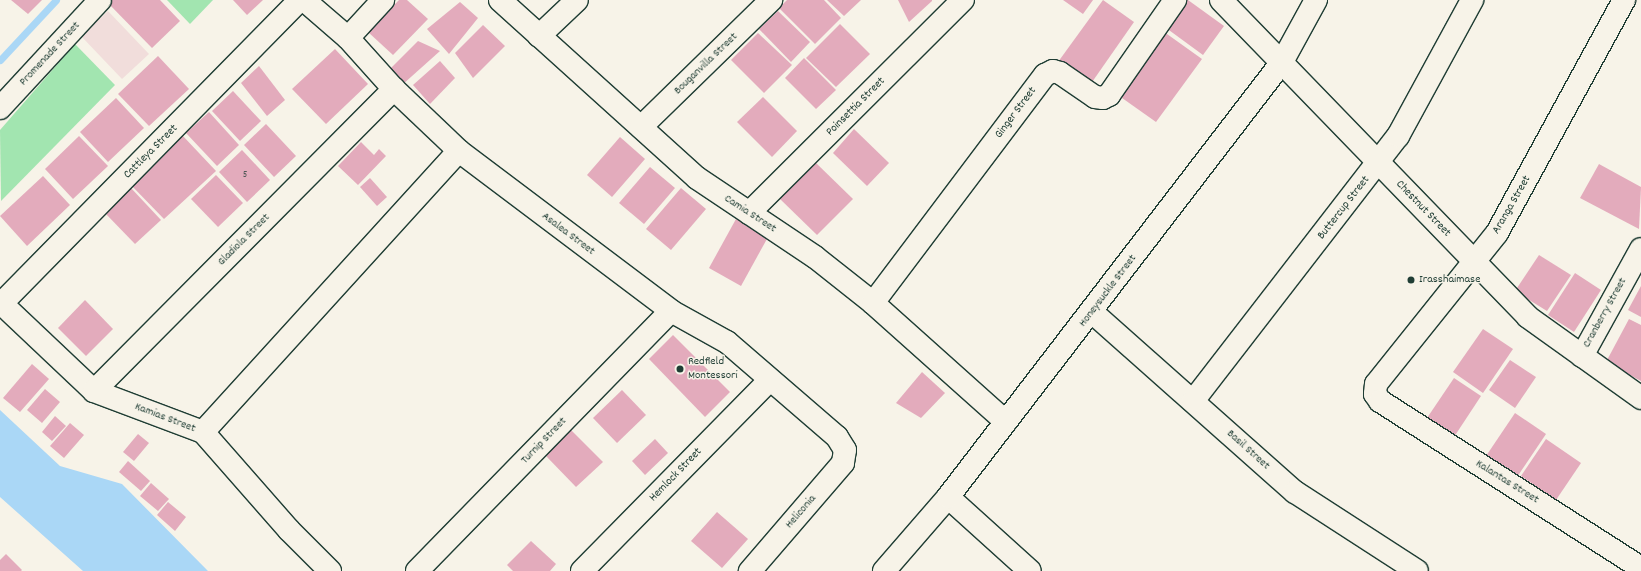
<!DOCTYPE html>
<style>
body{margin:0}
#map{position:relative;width:1641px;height:571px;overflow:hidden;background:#f7f3e8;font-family:Dekko,sans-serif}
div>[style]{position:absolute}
.built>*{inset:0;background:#f1dddb}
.green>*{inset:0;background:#a2e5b0}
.water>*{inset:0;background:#aad7f6}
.stream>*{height:7px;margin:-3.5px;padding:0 3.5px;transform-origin:3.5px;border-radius:3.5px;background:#aad7f6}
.building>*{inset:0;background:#e3abbc}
.roads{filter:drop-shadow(1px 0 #1f3d34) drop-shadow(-1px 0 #1f3d34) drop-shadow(0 1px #1f3d34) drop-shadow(0 -1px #1f3d34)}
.minor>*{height:22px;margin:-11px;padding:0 11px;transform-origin:11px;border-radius:11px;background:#f7f3e8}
.tertiary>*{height:22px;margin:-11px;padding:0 11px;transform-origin:11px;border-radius:11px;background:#f7f3e8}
.dots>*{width:11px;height:11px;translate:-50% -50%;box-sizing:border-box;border:2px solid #f7f3e8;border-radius:50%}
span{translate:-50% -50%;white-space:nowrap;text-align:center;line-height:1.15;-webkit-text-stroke:3px #f7f3e8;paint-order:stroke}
.number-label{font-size:10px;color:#505856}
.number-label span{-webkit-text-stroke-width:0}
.street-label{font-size:12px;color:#1f3d34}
.poi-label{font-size:12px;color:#1f3d34}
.left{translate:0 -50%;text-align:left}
</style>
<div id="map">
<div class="built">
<i style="clip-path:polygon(108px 11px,149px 54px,122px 79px,81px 36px)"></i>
</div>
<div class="green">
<i style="clip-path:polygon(167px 0,213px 0,190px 24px)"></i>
<i style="clip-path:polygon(75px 44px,115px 85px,1px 201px,0 130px)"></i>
</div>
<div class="water">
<i style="clip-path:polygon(0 410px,60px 466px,122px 484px,208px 571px,83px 571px,0 497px)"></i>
</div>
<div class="stream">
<i style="left:0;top:60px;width:82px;rotate:-47deg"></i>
</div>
<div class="building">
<i style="clip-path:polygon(11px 0,42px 0,28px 14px)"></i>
<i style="clip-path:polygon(109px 0,160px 0,180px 21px,152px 48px,107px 2px)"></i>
<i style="clip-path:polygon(233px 0,263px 0,247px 15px)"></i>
<i style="clip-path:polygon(399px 0,407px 0,428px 19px,393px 55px,368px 32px)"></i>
<i style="clip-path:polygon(787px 0,824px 0,841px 18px,815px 44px,779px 8px)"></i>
<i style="clip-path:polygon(827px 0,861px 0,844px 16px)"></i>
<i style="clip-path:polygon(898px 0,932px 0,932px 1px,909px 22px)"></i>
<i style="clip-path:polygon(1063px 0,1093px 0,1083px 14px)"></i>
<i style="clip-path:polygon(1103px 0,1134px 22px,1090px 85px,1058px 62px)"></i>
<i style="clip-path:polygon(1180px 0,1188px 0,1224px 26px,1203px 55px,1162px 25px)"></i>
<i style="clip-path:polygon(460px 2px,478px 18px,449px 54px,427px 29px)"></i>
<i style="clip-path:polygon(778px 11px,810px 42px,791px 62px,759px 29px)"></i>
<i style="clip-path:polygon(840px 24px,870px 54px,836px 87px,806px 58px)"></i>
<i style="clip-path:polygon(483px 25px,505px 46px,473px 78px,455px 53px)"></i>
<i style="clip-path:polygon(1160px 29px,1202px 59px,1156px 122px,1115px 93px)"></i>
<i style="clip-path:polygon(758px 33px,792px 65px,764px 93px,731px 60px)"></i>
<i style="clip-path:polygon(418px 41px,440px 51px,402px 85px,390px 69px)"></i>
<i style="clip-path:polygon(335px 49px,368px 84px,326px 124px,292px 89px)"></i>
<i style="clip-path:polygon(158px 56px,189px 89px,149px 126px,118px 94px)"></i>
<i style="clip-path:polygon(804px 58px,836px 90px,816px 109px,785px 78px)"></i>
<i style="clip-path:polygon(440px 61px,455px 78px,430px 104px,413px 85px)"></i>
<i style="clip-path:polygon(259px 66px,285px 100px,267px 116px,241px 83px)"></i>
<i style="clip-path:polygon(233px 91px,261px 121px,240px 141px,212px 111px)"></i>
<i style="clip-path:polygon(763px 97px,797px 131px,772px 157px,737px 122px)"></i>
<i style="clip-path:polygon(116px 98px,144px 128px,108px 162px,80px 132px)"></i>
<i style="clip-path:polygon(209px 112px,239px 145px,217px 166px,186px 133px)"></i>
<i style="clip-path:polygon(266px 124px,296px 156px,274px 177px,244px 145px)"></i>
<i style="clip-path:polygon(854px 129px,889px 163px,867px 186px,833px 153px)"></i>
<i style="clip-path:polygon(182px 135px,216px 171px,164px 219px,130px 184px)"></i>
<i style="clip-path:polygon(79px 136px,108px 166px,73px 199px,45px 169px)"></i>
<i style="clip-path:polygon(620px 137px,645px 159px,612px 197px,587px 175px)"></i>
<i style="clip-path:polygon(361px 142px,374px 155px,379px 149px,386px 156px,358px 185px,338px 166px)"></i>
<i style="clip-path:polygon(242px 150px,270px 180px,247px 202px,219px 172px)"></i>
<i style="clip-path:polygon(815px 162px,853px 199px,817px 235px,779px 198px)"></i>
<i style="clip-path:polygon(1599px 164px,1641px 187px,1639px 229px,1580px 198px)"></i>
<i style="clip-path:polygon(650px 167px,675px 188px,644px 224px,619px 203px)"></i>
<i style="clip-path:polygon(216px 175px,243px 203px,218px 227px,191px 199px)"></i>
<i style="clip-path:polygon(43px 176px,70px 205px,27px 246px,0 216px)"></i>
<i style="clip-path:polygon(370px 178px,387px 197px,377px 206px,360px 187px)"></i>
<i style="clip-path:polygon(131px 188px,161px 220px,135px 244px,105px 213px)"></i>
<i style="clip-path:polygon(681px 188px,706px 209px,671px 250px,646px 229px)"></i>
<i style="clip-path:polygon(736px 219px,768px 237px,741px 286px,709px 268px)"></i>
<i style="clip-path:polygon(1539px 255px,1571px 275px,1547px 311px,1515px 291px)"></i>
<i style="clip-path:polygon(1575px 273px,1601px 290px,1574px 332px,1548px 315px)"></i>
<i style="clip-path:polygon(1641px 286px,1641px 317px,1628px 310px)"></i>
<i style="clip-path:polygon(85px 300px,113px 329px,86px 356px,58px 328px)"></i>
<i style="clip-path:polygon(1629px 319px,1641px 325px,1641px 381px,1606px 362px)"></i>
<i style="clip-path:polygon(1483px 329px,1513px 349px,1483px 393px,1453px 372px)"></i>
<i style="clip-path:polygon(673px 335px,730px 392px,705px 417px,649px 359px)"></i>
<i style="clip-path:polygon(1510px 360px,1536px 377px,1515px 408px,1489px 390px)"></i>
<i style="clip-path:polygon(32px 364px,49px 379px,20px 412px,3px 398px)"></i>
<i style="clip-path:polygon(922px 372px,945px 393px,921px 418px,896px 403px)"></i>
<i style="clip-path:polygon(1454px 378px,1481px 396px,1454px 437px,1427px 418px)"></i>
<i style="clip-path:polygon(45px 389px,60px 402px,42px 423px,27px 410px)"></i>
<i style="clip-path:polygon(622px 390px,646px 415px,617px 443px,593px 418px)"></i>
<i style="clip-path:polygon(1515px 413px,1546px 434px,1515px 480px,1484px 459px)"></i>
<i style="clip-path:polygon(55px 416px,66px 426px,52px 441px,42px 432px)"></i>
<i style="clip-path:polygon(70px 423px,84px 435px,64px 458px,50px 446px)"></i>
<i style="clip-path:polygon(571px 430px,603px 462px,576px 487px,545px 455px)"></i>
<i style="clip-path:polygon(138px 434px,149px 443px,134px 461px,123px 452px)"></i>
<i style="clip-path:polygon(655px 439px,668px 453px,645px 475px,632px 461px)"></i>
<i style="clip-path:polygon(1546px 439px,1581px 463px,1556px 500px,1521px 476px)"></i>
<i style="clip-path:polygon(128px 461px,150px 481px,141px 491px,119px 472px)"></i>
<i style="clip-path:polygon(151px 483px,169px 499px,158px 511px,140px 496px)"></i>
<i style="clip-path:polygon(168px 502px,186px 517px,175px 531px,157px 515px)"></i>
<i style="clip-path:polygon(717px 512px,748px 539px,722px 568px,691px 541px)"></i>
<i style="clip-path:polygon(531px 541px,556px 564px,550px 571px,513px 571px,507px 565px)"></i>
<i style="clip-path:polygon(6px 554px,22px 570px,21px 571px,0 571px,0 560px)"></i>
</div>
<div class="roads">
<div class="minor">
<i style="left:304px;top:0;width:58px;rotate:40.8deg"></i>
<i style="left:348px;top:38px;width:69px;rotate:48deg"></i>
<i style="left:394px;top:89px;width:90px;rotate:43.6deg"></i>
<i style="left:459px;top:151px;width:266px;rotate:37deg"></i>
<i style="left:671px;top:311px;width:64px;rotate:29deg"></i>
<i style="left:727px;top:342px;width:145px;rotate:40.8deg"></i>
<i style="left:837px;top:437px;width:15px;rotate:58deg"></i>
<i style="left:845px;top:450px;width:13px;rotate:99deg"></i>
<i style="left:843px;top:463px;width:143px;rotate:130.7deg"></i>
<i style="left:500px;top:0;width:266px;rotate:42.1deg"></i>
<i style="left:697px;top:178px;width:142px;rotate:33.8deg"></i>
<i style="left:815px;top:257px;width:74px;rotate:38.4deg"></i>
<i style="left:873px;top:303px;width:178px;rotate:41.8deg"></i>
<i style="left:1624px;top:0;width:265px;rotate:118.6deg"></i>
<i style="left:1497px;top:233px;width:193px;rotate:128.7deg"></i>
<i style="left:1376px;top:384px;width:10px;rotate:96deg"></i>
<i style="left:1375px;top:394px;width:9px;rotate:54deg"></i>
<i style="left:1380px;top:401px;width:310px;rotate:32.6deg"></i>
<i style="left:539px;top:36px;width:52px;rotate:-43.5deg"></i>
<i style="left:348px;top:38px;width:52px;rotate:-47.4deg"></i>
<i style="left:0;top:108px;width:147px;rotate:-47.2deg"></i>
<i style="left:641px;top:127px;width:182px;rotate:-44.3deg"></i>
<i style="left:749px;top:213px;width:302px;rotate:-44.9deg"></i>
<i style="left:0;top:302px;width:129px;rotate:43.4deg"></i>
<i style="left:94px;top:391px;width:116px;rotate:20.6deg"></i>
<i style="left:203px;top:432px;width:130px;rotate:48.7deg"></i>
<i style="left:289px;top:530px;width:58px;rotate:45deg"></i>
<i style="left:873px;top:303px;width:286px;rotate:-53deg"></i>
<i style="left:1045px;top:75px;width:9px;rotate:-27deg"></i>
<i style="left:1053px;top:71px;width:7px;rotate:16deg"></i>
<i style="left:1060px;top:73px;width:42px;rotate:34.4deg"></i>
<i style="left:1095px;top:97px;width:8px;rotate:7deg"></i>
<i style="left:1103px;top:98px;width:7px;rotate:-27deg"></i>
<i style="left:1109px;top:95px;width:116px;rotate:-55.2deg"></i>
<i style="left:1px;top:304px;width:426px;rotate:-45.5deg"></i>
<i style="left:1092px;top:312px;width:271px;rotate:41.6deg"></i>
<i style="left:1295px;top:492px;width:145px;rotate:32.9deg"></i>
<i style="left:1582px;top:356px;width:122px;rotate:-61.1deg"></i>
<i style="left:94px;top:391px;width:426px;rotate:-45.2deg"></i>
<i style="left:1193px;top:401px;width:335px;rotate:-52.3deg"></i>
<i style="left:1398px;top:136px;width:155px;rotate:-61.4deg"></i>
<i style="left:203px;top:432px;width:380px;rotate:-47.7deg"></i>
<i style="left:948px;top:497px;width:110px;rotate:42.1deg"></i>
<i style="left:417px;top:571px;width:363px;rotate:-45.7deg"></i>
<i style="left:582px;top:571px;width:268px;rotate:-45.5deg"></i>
<i style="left:884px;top:571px;width:98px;rotate:-49.1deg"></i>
<i style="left:948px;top:497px;width:548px;rotate:-52.48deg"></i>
<i style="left:1282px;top:62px;width:71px;rotate:-61.3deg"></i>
</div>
<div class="tertiary">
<i style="left:1221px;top:0;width:441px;rotate:45.9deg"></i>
<i style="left:1528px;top:317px;width:139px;rotate:35.6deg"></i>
</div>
</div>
<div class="dots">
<i style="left:1411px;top:280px;background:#1f3d34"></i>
<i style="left:680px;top:369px;background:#1f3d34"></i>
</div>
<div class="number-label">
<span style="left:245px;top:176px">5</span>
</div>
<div class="street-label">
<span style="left:50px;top:54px;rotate:-47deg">Promenade Street</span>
<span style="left:706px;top:64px;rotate:-44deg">Bouganvilla Street</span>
<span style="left:856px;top:107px;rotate:-45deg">Poinsettia Street</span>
<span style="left:1016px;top:113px;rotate:-53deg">Ginger Street</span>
<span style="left:151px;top:152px;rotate:-45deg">Cattleya Street</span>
<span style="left:1512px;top:205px;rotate:-60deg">Aranga Street</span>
<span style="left:1344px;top:208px;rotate:-52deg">Buttercup Street</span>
<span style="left:1423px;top:209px;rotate:46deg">Chestnut Street</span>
<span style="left:750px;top:214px;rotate:33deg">Camia Street</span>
<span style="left:568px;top:234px;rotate:37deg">Asalea Street</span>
<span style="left:244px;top:240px;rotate:-45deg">Gladiola Street</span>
<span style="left:1108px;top:291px;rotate:-53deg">Honeysuckle Street</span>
<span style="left:1605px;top:313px;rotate:-61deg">Cranberry Street</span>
<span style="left:165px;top:418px;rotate:21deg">Kamias Street</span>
<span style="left:544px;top:441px;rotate:-46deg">Turnip Street</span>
<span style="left:1248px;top:450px;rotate:42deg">Basil Street</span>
<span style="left:676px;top:475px;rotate:-46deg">Hemlock Street</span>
<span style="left:1507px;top:482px;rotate:32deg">Kalantas Street</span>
<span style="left:801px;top:512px;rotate:-49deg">Heliconia</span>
</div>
<div class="poi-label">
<span class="left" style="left:1419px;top:280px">Irasshaimase</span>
<span class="left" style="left:688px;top:369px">Redfield<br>Montessori</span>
</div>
</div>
